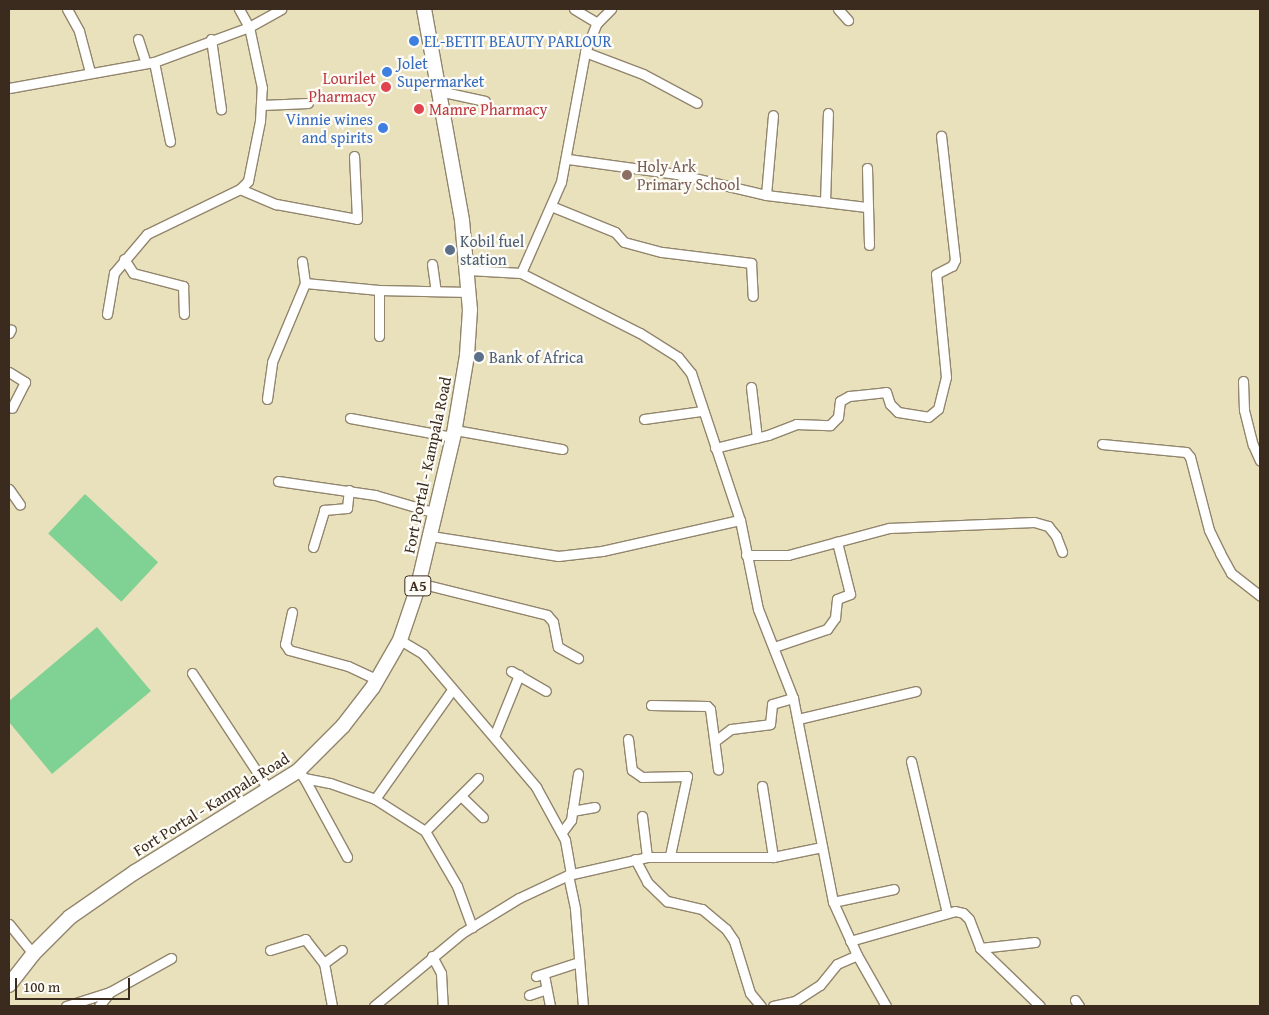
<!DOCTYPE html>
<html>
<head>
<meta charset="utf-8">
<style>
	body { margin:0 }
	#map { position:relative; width:1269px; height:1015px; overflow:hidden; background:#e9e0bc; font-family:"Gentium Book Plus",serif }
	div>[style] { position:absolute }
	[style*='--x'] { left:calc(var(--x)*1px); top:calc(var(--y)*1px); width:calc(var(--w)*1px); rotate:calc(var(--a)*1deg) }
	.green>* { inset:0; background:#80d294; transform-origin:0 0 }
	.roads { filter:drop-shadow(1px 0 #92856d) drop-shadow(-1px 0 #92856d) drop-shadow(0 1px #92856d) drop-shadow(0 -1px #92856d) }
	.street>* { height:9px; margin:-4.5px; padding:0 4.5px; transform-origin:4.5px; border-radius:4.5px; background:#fff }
	.primary>* { height:14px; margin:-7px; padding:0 7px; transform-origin:7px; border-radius:7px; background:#fff }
	.dots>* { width:14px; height:14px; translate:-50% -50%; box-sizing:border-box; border:2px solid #fdfcf7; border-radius:50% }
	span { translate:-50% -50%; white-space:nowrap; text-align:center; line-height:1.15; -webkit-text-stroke:4.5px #fdfcf7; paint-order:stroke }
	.shield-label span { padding:1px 4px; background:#fdfcf7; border:1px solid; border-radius:4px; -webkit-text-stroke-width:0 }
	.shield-label { font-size:15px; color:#3b2a1e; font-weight:700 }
	.shop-label { font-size:16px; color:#366cbe }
	.left { translate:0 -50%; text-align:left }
	.right { translate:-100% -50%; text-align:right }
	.health-label { font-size:16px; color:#be3a42 }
	.education-label { font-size:16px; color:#785e54 }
	.service-label { font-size:16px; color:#4e5e75 }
	.street-label { font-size:16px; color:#3b2a1e }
	.frame { position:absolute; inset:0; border:10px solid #3b2a1e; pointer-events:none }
	.scale { position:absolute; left:15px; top:978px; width:115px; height:22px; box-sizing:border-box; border:2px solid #3b2a1e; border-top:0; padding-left:6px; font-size:15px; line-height:18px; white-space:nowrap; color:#3b2a1e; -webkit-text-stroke:4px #fdfcf7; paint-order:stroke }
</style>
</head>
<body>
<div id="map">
	<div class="green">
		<div style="left:85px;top:494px;width:100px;height:54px;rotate:43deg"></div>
		<div style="clip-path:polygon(97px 627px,151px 691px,52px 774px,9px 722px,9px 701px)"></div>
	</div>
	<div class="roads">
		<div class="street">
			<div style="--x:67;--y:9;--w:25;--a:61"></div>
			<div style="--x:79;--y:31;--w:42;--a:75"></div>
			<div style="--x:574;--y:9;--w:27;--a:31"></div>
			<div style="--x:838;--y:9;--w:15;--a:48"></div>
			<div style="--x:138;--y:39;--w:25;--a:72"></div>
			<div style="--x:211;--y:39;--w:71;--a:81.9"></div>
			<div style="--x:585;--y:52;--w:62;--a:20.8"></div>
			<div style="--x:643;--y:74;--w:61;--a:28.2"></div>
			<div style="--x:154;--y:62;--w:81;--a:78.6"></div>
			<div style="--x:9;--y:88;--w:147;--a:-10.2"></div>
			<div style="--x:154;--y:62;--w:101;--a:-20.2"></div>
			<div style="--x:249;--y:27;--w:37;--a:-29"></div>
			<div style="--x:439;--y:91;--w:47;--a:12.3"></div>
			<div style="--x:262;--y:105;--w:46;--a:-2.5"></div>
			<div style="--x:568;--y:159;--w:110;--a:7.8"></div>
			<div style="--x:677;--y:174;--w:91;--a:13.3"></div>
			<div style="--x:766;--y:195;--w:101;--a:6.8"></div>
			<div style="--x:867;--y:168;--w:77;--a:88.5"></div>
			<div style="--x:240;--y:189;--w:39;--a:23"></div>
			<div style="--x:276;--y:204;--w:82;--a:10.5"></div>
			<div style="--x:357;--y:219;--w:63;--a:-92.7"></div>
			<div style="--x:766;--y:195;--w:80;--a:-85"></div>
			<div style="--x:825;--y:202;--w:89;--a:-88.1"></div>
			<div style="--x:551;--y:206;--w:69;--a:22.1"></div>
			<div style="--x:615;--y:232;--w:13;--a:48"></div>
			<div style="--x:624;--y:242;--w:39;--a:15"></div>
			<div style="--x:662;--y:252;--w:90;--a:7"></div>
			<div style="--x:751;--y:263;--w:33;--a:87"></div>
			<div style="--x:124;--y:259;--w:17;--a:57"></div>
			<div style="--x:133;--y:273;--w:52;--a:14.6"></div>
			<div style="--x:183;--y:286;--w:28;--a:88"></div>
			<div style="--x:432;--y:264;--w:27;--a:82"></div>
			<div style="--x:468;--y:270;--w:53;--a:3.2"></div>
			<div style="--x:521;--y:273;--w:99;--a:-66.3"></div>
			<div style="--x:561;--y:182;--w:132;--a:-79.5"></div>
			<div style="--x:585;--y:52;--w:31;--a:-68"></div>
			<div style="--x:597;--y:23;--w:20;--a:-45"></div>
			<div style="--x:521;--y:273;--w:133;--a:26.8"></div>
			<div style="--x:640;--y:333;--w:45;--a:32.3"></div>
			<div style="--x:678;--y:357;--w:21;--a:51"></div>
			<div style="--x:691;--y:373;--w:155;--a:71.6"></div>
			<div style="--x:740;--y:520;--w:91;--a:78.6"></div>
			<div style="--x:758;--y:609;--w:96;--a:68.5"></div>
			<div style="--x:793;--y:698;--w:208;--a:78.9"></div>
			<div style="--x:833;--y:902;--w:58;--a:65.6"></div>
			<div style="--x:857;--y:955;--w:59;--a:60.4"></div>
			<div style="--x:305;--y:283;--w:74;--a:5.4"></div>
			<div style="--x:379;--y:290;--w:90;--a:1.3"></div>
			<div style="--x:107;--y:314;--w:42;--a:-80.3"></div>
			<div style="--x:114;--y:273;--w:51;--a:-49.8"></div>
			<div style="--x:147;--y:234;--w:103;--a:-25.8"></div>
			<div style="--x:240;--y:189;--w:11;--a:-45"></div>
			<div style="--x:248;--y:181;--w:61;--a:-78.7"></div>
			<div style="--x:260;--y:121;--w:33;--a:-87"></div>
			<div style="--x:262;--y:88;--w:62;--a:-102"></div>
			<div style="--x:249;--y:27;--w:21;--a:-119"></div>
			<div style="--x:9;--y:333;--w:4;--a:-63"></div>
			<div style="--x:379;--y:336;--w:46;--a:-90"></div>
			<div style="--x:9;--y:372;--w:19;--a:32"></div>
			<div style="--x:25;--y:382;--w:29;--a:117"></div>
			<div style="--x:1243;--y:381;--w:29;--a:88"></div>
			<div style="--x:1244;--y:410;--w:36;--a:76"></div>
			<div style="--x:1253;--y:445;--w:17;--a:66"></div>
			<div style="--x:751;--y:387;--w:51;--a:83.3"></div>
			<div style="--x:267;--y:399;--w:37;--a:-82"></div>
			<div style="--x:272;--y:362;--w:86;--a:-67.3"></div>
			<div style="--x:305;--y:283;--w:22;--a:-98"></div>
			<div style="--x:350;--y:418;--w:105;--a:10.5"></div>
			<div style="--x:644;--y:419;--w:59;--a:-7.9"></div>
			<div style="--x:455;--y:430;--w:109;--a:10.1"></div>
			<div style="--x:1102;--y:444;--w:84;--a:5.4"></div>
			<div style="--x:1186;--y:452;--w:6;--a:51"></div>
			<div style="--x:1190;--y:457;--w:75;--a:75.4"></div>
			<div style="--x:1209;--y:530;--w:25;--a:64"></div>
			<div style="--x:1220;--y:553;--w:23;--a:61"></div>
			<div style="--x:1231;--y:573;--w:37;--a:38"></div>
			<div style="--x:715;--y:448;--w:55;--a:-13.8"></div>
			<div style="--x:768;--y:435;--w:30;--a:-21"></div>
			<div style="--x:796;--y:424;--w:34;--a:2"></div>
			<div style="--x:830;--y:425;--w:11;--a:-45"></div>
			<div style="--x:838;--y:417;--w:16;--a:-83"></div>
			<div style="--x:840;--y:401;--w:10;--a:-29"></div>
			<div style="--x:849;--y:396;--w:37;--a:-6"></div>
			<div style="--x:886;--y:392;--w:13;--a:72"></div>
			<div style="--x:890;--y:404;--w:11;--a:45"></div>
			<div style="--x:898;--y:412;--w:30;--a:9"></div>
			<div style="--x:928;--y:417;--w:13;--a:-39"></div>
			<div style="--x:938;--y:409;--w:33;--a:-76"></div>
			<div style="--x:946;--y:377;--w:103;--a:-95.5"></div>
			<div style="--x:936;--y:274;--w:18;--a:-27"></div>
			<div style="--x:952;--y:266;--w:7;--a:-63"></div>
			<div style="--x:955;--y:260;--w:125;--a:-96.4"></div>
			<div style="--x:278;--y:481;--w:98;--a:8.2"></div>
			<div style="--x:375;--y:495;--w:64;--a:16.4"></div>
			<div style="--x:9;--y:489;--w:19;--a:55"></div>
			<div style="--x:431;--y:536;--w:129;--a:8.9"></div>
			<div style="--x:558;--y:556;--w:44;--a:-6.5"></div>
			<div style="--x:602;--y:551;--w:141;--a:-12.7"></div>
			<div style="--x:313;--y:547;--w:39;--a:-73"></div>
			<div style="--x:324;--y:510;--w:23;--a:-5"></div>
			<div style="--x:347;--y:508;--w:18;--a:-84"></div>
			<div style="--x:746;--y:555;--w:42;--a:0"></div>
			<div style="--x:788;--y:555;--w:105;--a:-15"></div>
			<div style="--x:889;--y:528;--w:145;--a:-2.4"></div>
			<div style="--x:1034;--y:522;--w:15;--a:16"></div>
			<div style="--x:1048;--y:526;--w:13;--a:51"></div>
			<div style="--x:1056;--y:536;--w:17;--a:69"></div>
			<div style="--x:419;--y:583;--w:132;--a:14"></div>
			<div style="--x:547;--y:615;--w:9;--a:49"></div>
			<div style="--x:553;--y:622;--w:25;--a:79"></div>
			<div style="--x:558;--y:647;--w:23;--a:29"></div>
			<div style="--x:292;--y:612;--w:33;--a:102"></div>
			<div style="--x:285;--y:644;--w:7;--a:56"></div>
			<div style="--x:289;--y:650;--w:61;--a:15.2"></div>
			<div style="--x:348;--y:666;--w:31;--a:25"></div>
			<div style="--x:400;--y:640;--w:27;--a:31"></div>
			<div style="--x:423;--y:654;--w:175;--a:49.6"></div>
			<div style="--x:536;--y:787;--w:60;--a:61.3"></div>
			<div style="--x:565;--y:840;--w:35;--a:80"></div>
			<div style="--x:774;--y:647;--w:56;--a:-18.8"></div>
			<div style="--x:827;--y:629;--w:14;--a:-54"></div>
			<div style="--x:835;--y:618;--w:19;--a:-84"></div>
			<div style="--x:837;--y:599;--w:14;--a:-21"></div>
			<div style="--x:850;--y:594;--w:54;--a:-104"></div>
			<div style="--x:511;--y:671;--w:40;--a:29.7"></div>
			<div style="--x:192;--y:673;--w:140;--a:56.7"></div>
			<div style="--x:651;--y:705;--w:56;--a:1"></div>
			<div style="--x:707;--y:706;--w:4;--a:45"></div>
			<div style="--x:710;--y:709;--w:61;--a:82.4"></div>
			<div style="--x:798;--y:719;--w:121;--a:-13.3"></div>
			<div style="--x:495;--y:734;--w:64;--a:-67.9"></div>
			<div style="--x:628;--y:739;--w:31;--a:83"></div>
			<div style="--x:632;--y:770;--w:12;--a:35"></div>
			<div style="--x:642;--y:777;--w:45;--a:-1.3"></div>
			<div style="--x:687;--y:776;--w:81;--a:102.1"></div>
			<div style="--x:715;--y:741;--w:20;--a:-37"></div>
			<div style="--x:731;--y:729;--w:39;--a:-7"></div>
			<div style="--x:770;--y:724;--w:20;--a:-84"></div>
			<div style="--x:772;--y:704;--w:22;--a:-16"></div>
			<div style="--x:911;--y:761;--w:156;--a:76.7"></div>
			<div style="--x:298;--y:771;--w:9;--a:49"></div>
			<div style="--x:304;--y:778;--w:26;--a:11"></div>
			<div style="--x:330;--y:783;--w:48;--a:19.6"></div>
			<div style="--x:375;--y:799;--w:59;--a:32.6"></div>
			<div style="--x:425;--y:831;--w:64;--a:59.8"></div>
			<div style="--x:457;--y:886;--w:44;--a:69.9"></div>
			<div style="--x:304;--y:778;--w:90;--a:61.4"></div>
			<div style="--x:762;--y:786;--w:72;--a:81.2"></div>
			<div style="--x:462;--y:797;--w:29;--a:44"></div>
			<div style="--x:375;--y:799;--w:133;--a:-54.8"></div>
			<div style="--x:572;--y:811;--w:23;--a:-10"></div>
			<div style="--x:642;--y:816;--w:41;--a:83"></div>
			<div style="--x:425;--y:831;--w:75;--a:-45"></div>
			<div style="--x:562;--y:832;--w:15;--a:-53"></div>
			<div style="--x:571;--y:820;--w:47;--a:-81.3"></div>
			<div style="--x:635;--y:859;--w:26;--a:62"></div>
			<div style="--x:647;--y:882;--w:28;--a:44"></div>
			<div style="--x:667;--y:901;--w:36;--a:13"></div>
			<div style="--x:702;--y:909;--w:31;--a:40"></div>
			<div style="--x:726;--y:929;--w:14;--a:56"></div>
			<div style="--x:734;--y:941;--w:54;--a:72.9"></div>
			<div style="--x:750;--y:993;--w:17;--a:50"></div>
			<div style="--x:568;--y:875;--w:35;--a:78"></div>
			<div style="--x:575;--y:909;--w:97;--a:85.3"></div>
			<div style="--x:833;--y:902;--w:62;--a:-12"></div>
			<div style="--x:9;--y:924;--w:38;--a:51"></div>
			<div style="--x:850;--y:941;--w:109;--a:-15.9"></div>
			<div style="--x:955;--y:911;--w:8;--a:14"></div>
			<div style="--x:963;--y:913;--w:8;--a:45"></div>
			<div style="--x:969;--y:919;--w:31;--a:69"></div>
			<div style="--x:980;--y:948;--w:83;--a:44"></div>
			<div style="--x:980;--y:948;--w:55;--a:-6.2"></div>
			<div style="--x:270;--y:950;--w:37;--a:-17"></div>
			<div style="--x:305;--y:939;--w:31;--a:52"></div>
			<div style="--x:324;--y:963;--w:44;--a:79.5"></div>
			<div style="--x:432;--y:956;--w:19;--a:62"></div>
			<div style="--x:441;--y:973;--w:33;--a:87"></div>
			<div style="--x:324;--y:963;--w:22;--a:-36"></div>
			<div style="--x:544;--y:975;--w:32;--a:79"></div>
			<div style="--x:536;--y:976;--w:45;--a:-18"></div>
			<div style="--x:529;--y:995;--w:18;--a:-19"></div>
			<div style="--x:1075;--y:1000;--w:7;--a:56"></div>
			<div style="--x:66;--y:1006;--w:46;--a:-17.7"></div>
			<div style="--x:110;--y:992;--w:70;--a:-29.1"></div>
			<div style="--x:99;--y:1006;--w:18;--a:-52"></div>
			<div style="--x:374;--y:1006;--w:114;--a:-39.7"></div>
			<div style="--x:462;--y:933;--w:67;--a:-31.6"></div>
			<div style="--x:519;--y:898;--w:54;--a:-25.1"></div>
			<div style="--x:568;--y:875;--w:81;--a:-12.8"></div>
			<div style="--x:647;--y:857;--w:126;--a:0"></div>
			<div style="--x:773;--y:857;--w:50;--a:-11.5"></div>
			<div style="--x:773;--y:1006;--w:23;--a:-13"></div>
			<div style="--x:795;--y:1001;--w:30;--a:-33"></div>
			<div style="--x:820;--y:985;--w:27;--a:-51"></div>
			<div style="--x:837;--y:964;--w:22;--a:-24"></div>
		</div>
		<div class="primary">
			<div style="--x:9;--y:985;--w:39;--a:-52"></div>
			<div style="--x:33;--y:954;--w:52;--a:-45"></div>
			<div style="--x:70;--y:917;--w:79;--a:-34.7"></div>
			<div style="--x:135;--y:872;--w:192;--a:-31.8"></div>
			<div style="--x:298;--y:771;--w:64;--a:-45"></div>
			<div style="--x:343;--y:726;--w:49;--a:-52.4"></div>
			<div style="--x:373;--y:687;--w:54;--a:-60.1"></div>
			<div style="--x:400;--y:640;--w:53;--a:-71.2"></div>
			<div style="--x:417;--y:590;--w:161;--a:-76.7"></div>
			<div style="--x:454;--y:433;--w:79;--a:-80.5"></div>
			<div style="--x:467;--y:355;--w:45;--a:-86.2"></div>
			<div style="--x:470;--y:310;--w:90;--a:-95.1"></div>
			<div style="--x:462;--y:220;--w:214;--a:-100.2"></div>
		</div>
	</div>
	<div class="dots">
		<div style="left:414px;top:41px;background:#3f7fe0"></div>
		<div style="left:387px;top:72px;background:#3f7fe0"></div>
		<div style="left:386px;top:87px;background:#e0444e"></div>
		<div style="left:419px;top:109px;background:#e0444e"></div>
		<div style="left:383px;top:128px;background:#3f7fe0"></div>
		<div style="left:627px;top:175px;background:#8d6e63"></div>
		<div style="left:450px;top:250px;background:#5c6f8a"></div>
		<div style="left:479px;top:357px;background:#5c6f8a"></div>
	</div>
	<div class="shield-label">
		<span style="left:418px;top:586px">A5</span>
	</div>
	<div class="shop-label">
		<span class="left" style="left:424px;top:41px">EL-BETIT BEAUTY PARLOUR</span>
		<span class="left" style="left:397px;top:72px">Jolet<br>Supermarket</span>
		<span class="right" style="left:373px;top:128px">Vinnie wines<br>and spirits</span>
	</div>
	<div class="health-label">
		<span class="right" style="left:376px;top:87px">Lourilet<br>Pharmacy</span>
		<span class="left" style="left:429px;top:109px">Mamre Pharmacy</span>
	</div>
	<div class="education-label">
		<span class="left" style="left:637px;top:175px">Holy Ark<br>Primary School</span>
	</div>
	<div class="service-label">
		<span class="left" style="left:460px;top:250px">Kobil fuel<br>station</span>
		<span class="left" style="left:489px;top:357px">Bank of Africa</span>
	</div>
	<div class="street-label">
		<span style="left:427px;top:465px;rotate:-78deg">Fort Portal - Kampala Road</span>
		<span style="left:211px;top:804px;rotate:-32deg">Fort Portal - Kampala Road</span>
	</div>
	<div class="frame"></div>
	<div class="scale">100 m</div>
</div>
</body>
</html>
